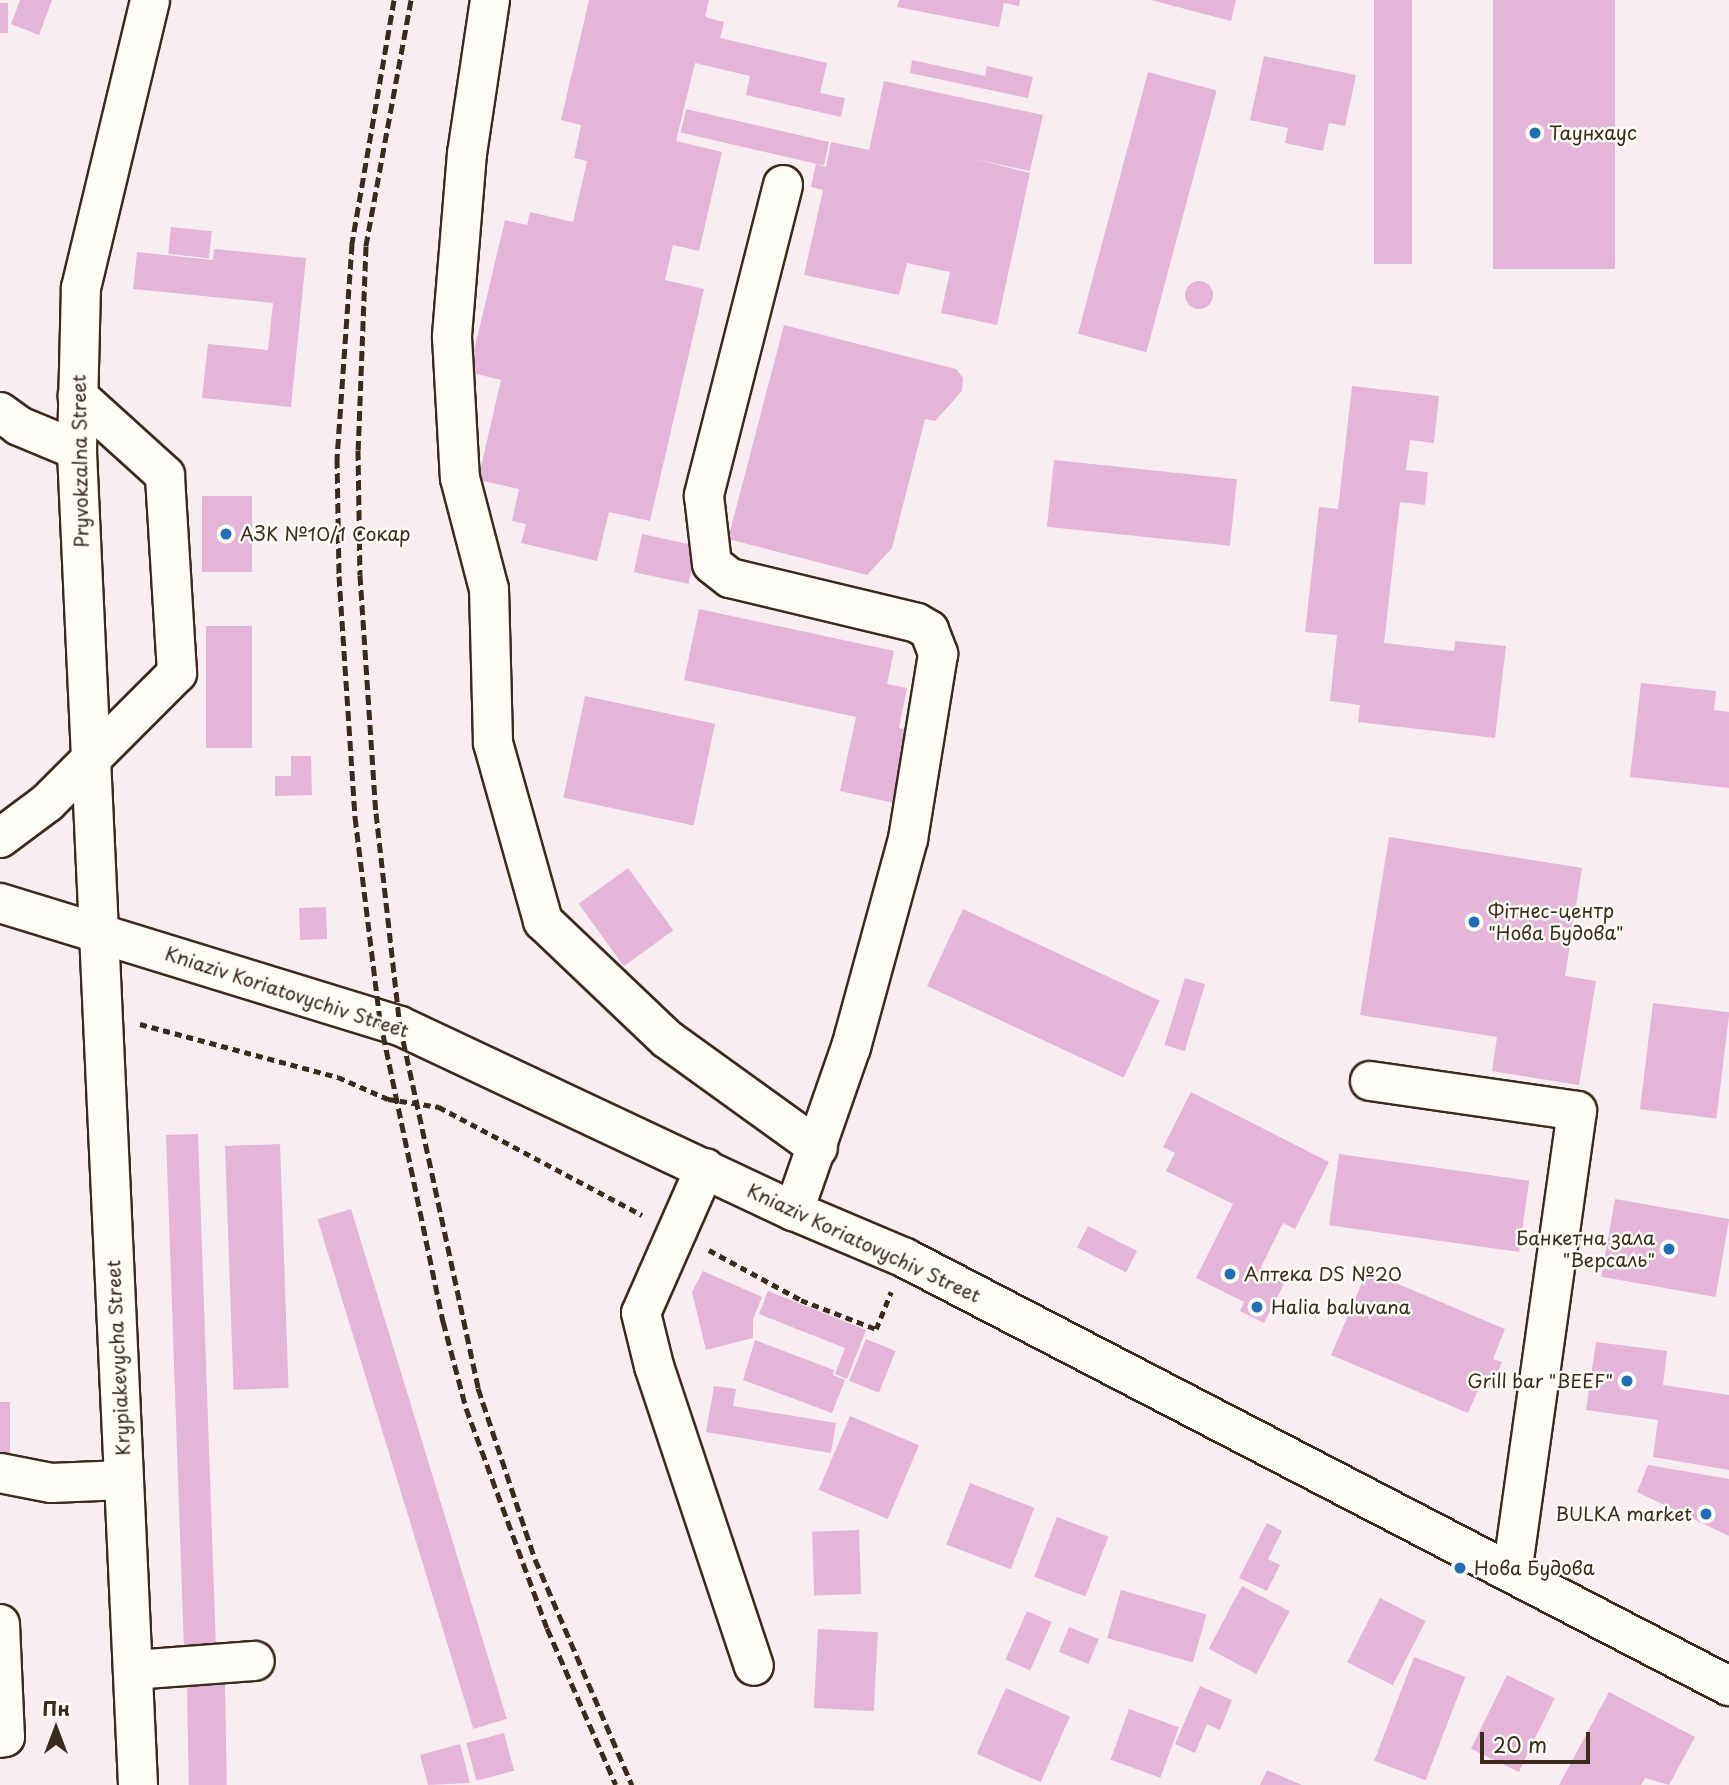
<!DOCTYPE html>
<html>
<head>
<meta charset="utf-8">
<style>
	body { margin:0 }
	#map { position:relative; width:1729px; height:1785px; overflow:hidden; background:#f8eef1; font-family:"Playpen Sans",sans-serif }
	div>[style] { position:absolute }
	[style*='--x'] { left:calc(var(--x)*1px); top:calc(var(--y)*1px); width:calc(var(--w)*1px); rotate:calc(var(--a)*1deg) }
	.building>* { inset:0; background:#e4b5d7; transform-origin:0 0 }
	.round { border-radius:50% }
	.path>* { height:4.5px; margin-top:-2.25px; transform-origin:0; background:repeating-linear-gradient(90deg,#3b2a1e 0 7px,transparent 0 12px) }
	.roads { filter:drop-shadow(2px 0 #3b2a1e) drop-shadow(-2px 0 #3b2a1e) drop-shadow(0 2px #3b2a1e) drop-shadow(0 -2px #3b2a1e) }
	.minor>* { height:38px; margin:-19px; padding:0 19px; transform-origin:19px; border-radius:19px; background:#fdfcf7 }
	.major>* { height:38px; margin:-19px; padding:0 19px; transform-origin:19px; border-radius:19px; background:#fdfcf7 }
	.rail>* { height:5px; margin-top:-2.5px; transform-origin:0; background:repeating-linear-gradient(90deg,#3b2a1e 0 10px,transparent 0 15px) }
	.dots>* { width:19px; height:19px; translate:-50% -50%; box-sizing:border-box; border:4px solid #fdfcf7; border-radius:50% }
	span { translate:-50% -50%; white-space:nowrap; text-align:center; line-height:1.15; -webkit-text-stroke:5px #fdfcf7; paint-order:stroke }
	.poi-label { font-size:19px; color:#3b2a1e }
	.left { translate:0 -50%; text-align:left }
	.right { translate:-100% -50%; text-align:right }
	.street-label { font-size:19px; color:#3b2a1e }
	.north { position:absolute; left:21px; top:1694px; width:70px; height:70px; -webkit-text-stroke:5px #fdfcf7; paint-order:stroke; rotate:0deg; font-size:19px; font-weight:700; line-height:28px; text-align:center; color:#3b2a1e }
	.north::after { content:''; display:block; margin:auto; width:24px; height:32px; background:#3b2a1e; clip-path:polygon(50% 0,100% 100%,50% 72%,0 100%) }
	.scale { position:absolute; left:1480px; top:1732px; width:110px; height:32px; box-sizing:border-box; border:4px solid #3b2a1e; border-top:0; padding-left:9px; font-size:21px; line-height:24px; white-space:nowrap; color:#3b2a1e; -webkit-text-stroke:5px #fdfcf7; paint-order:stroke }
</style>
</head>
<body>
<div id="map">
	<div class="building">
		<div style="clip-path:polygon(20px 0,52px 0,39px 35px,11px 24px)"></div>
		<div style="clip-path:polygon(589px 0,709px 0,705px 17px,724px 22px,720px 38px,827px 63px,820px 93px,845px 98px,841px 117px,746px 95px,750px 76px,695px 63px,676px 141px,722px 152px,699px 251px,673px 245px,665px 280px,704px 289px,650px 521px,609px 512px,597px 561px,521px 543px,526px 524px,512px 521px,519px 489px,478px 480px,501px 380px,469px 372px,505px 220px,527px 225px,530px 212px,573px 222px,587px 161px,574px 158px,581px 125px,561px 120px)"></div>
		<div style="clip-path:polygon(899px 0,1020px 0,1019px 6px,1004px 3px,999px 27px,897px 7px)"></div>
		<div style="clip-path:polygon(1151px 0,1236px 0,1231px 21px)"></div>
		<div style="left:1374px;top:0;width:38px;height:264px"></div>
		<div style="left:1493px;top:0;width:122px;height:269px"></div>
		<div style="left:0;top:3px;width:8px;height:30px"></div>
		<div style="clip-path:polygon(1264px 56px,1356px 75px,1345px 126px,1329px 123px,1323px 151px,1285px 143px,1288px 128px,1250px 120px)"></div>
		<div style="clip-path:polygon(912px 60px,985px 76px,987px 66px,1033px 77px,1028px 98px,910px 73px)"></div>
		<div style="left:1148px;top:72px;width:71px;height:271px;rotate:15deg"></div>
		<div style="clip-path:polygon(884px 81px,1043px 115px,1030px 171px,974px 159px,1030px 173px,997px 325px,941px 313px,950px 272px,907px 263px,899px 295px,804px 275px,823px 190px,811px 187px,816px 164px,826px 167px,831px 142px,869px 150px)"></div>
		<div style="left:686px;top:109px;width:147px;height:24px;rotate:13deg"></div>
		<div style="left:171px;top:227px;width:41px;height:27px;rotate:6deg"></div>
		<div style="clip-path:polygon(214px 249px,306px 258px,291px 407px,202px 398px,208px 344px,268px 350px,273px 303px,133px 289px,137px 252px,213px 260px)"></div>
		<div class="round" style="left:1185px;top:281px;width:28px;height:28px"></div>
		<div style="clip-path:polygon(784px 325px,956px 369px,963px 378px,962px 391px,935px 421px,925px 419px,892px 548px,867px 575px,728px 539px)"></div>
		<div style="clip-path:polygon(1352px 386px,1439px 396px,1434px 443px,1410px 440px,1406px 470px,1428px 472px,1425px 505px,1400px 502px,1384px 643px,1454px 651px,1455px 641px,1506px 646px,1495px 738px,1358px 722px,1360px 705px,1330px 701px,1337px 635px,1305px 632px,1319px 507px,1338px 509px)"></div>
		<div style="left:1054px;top:460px;width:184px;height:67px;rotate:6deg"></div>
		<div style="left:202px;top:496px;width:50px;height:76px"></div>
		<div style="left:642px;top:534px;width:56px;height:39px;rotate:12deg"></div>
		<div style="clip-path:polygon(699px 609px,894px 651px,887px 684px,907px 688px,899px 728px,919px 732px,903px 805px,840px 791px,856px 717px,684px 680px)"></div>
		<div style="left:206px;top:626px;width:46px;height:122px"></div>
		<div style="clip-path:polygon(1641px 683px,1716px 691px,1714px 710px,1729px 712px,1729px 788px,1630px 777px)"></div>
		<div style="left:585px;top:696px;width:133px;height:104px;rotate:12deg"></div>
		<div style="clip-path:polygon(291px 756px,311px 756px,312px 795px,275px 796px,275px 776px,291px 776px)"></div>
		<div style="clip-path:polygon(1389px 837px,1582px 868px,1565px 976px,1596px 981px,1579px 1085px,1492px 1071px,1497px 1037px,1360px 1015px)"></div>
		<div style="left:628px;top:868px;width:77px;height:61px;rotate:54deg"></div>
		<div style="left:326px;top:907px;width:32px;height:27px;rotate:88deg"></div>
		<div style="left:963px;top:909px;width:217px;height:85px;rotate:25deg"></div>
		<div style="left:1185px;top:978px;width:21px;height:70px;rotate:17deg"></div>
		<div style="left:1653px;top:1003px;width:77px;height:107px;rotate:7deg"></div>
		<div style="clip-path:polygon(1191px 1092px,1329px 1162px,1295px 1229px,1283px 1223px,1261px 1267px,1286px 1280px,1264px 1323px,1240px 1311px,1244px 1302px,1196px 1278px,1233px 1204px,1166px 1171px,1175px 1153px,1163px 1147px)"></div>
		<div style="left:198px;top:1134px;width:515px;height:32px;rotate:88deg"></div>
		<div style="left:280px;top:1144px;width:244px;height:55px;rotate:88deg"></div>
		<div style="left:1339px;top:1154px;width:192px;height:72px;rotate:8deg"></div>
		<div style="left:1615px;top:1199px;width:116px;height:79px;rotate:10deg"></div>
		<div style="left:351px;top:1209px;width:533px;height:35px;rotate:73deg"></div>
		<div style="left:1088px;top:1226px;width:55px;height:24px;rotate:27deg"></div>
		<div style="clip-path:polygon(703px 1271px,762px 1297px,753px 1319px,753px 1338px,706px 1350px,692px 1292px)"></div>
		<div style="clip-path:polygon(1367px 1271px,1505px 1329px,1493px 1359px,1502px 1362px,1491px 1388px,1481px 1383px,1468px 1413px,1331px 1355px)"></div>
		<div style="clip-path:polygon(768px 1291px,866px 1330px,847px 1379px,835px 1374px,845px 1348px,759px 1314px)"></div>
		<div style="left:866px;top:1339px;width:32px;height:45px;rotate:22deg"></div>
		<div style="clip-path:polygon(755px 1340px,834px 1370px,833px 1375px,845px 1380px,832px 1413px,743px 1380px)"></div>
		<div style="clip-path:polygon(1596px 1342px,1667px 1351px,1663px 1385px,1729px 1395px,1729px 1470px,1653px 1457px,1658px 1420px,1586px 1410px)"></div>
		<div style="clip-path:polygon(714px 1386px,736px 1389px,733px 1406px,836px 1423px,831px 1453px,706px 1432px)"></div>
		<div style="left:0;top:1402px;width:10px;height:54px"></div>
		<div style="left:850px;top:1416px;width:75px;height:80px;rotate:23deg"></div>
		<div style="clip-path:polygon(1648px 1465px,1729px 1479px,1729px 1536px,1637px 1492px)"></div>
		<div style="left:970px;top:1483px;width:69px;height:66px;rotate:21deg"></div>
		<div style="left:1057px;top:1517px;width:55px;height:64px;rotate:21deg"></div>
		<div style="clip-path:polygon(1267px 1523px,1282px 1531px,1268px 1559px,1280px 1565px,1267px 1591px,1239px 1578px)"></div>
		<div style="left:859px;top:1530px;width:64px;height:47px;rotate:88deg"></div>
		<div style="left:1242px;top:1586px;width:54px;height:71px;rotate:28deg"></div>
		<div style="left:1121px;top:1590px;width:89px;height:50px;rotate:16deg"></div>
		<div style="left:1380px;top:1598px;width:51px;height:72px;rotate:27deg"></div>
		<div style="left:1027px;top:1611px;width:27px;height:53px;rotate:24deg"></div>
		<div style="left:1069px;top:1627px;width:32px;height:27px;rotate:22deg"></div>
		<div style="left:818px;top:1629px;width:60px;height:79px;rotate:3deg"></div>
		<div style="left:1414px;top:1657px;width:55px;height:111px;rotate:21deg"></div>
		<div style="left:1507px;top:1675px;width:53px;height:82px;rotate:26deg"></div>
		<div style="left:225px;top:1685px;width:100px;height:38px;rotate:89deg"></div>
		<div style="clip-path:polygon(1200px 1686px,1232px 1700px,1220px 1730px,1207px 1724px,1195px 1753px,1175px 1744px)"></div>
		<div style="left:1006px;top:1688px;width:70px;height:72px;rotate:24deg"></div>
		<div style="clip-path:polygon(1609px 1692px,1695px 1737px,1669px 1785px,1645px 1778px,1641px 1785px,1559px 1785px)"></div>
		<div style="left:1129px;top:1709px;width:53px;height:54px;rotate:20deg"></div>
		<div style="left:504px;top:1733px;width:39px;height:39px;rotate:75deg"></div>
		<div style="clip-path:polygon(460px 1744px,470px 1783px,428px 1785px,420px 1755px)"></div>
		<div style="clip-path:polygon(1267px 1770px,1302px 1785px,1260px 1785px)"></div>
	</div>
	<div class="path">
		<div style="--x:140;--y:1024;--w:205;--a:15"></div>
		<div style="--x:338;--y:1077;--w:55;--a:23.7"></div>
		<div style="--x:388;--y:1099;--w:52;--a:8.9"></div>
		<div style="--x:439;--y:1107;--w:230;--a:28"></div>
		<div style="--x:709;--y:1250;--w:105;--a:28.5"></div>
		<div style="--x:801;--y:1300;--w:80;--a:21.1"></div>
		<div style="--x:876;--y:1329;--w:40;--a:-68"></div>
	</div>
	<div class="roads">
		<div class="minor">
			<div style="--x:490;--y:0;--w:155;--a:98.5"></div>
			<div style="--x:467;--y:153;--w:185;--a:94.7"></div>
			<div style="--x:452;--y:337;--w:141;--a:86.8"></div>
			<div style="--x:460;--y:478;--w:115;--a:75.4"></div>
			<div style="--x:489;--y:589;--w:154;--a:88.5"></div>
			<div style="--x:493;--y:743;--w:185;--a:74.3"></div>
			<div style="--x:543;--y:921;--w:171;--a:43.6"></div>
			<div style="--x:667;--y:1039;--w:186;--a:35.8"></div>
			<div style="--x:783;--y:185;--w:321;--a:104.3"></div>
			<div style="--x:704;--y:496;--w:68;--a:83.3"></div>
			<div style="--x:712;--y:564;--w:23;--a:38"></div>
			<div style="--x:730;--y:578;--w:192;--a:13.5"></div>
			<div style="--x:917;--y:623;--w:14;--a:30"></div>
			<div style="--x:929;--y:630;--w:26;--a:69"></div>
			<div style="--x:938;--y:654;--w:187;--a:99.2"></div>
			<div style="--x:908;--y:839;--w:216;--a:105.3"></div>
			<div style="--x:851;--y:1047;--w:174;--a:109.2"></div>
			<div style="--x:0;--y:412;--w:24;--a:36"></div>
			<div style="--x:19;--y:426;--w:63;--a:22.5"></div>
			<div style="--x:0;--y:838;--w:59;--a:-36.7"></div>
			<div style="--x:47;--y:803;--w:184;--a:-45"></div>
			<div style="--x:177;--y:673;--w:198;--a:-93.5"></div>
			<div style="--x:165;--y:475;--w:118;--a:-137.8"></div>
			<div style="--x:1370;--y:1081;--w:209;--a:8.2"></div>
			<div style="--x:1577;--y:1111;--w:466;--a:98"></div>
			<div style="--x:705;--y:1168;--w:158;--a:113.8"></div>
			<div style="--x:641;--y:1313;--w:55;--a:76.2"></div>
			<div style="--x:654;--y:1366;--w:316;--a:71.6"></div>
			<div style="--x:0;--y:1473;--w:52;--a:11.1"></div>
			<div style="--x:51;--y:1483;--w:73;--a:-2.4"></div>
			<div style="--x:0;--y:1624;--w:113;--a:87.5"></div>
			<div style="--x:5;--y:1737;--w:5;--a:169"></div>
			<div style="--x:134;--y:1670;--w:121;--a:-4.3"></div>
		</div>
		<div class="major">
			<div style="--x:0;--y:903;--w:418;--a:17.1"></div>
			<div style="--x:400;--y:1026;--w:435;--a:25.2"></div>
			<div style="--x:794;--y:1211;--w:121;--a:22.9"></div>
			<div style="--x:905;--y:1258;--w:929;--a:27.45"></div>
			<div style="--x:138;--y:1785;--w:1336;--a:-92.62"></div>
			<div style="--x:77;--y:450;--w:162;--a:-88.6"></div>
			<div style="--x:81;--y:288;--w:296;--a:-76.5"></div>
		</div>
	</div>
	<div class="rail">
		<div style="--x:394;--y:0;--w:248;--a:99.8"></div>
		<div style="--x:352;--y:244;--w:215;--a:94"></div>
		<div style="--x:337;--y:458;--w:118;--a:89"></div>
		<div style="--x:339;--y:576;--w:242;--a:86.2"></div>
		<div style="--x:355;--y:817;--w:205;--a:83"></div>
		<div style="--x:380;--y:1020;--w:308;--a:78.2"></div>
		<div style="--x:443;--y:1321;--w:90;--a:75.2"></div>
		<div style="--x:466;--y:1408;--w:234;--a:69.8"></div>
		<div style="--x:547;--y:1628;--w:171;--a:66.3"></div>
		<div style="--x:411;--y:0;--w:250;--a:100.4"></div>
		<div style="--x:366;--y:246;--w:204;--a:92.2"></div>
		<div style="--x:358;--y:450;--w:125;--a:89.1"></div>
		<div style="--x:360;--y:575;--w:239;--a:86.2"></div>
		<div style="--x:376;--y:813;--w:214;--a:83.6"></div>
		<div style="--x:400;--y:1026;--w:370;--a:77.8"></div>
		<div style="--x:478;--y:1388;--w:180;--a:71.6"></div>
		<div style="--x:535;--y:1559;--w:246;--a:66.8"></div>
	</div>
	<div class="dots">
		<div style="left:1535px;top:133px;background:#1f6fb2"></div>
		<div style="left:226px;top:534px;background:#1f6fb2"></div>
		<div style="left:1474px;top:922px;background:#1f6fb2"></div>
		<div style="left:1669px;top:1249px;background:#1f6fb2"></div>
		<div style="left:1230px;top:1274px;background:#1f6fb2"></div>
		<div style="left:1257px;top:1307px;background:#1f6fb2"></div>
		<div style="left:1627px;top:1381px;background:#1f6fb2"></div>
		<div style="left:1706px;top:1514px;background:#1f6fb2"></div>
		<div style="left:1460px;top:1568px;background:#1f6fb2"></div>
	</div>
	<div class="poi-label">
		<span class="left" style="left:1549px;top:133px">Таунхаус</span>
		<span class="left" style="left:240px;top:534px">АЗК №10/1 Сокар</span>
		<span class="left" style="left:1488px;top:922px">Фітнес-центр<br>"Нова Будова"</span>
		<span class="right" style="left:1655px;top:1249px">Банкетна зала<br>"Версаль"</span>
		<span class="left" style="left:1244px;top:1274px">Аптека DS №20</span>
		<span class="left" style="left:1271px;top:1307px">Halia baluvana</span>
		<span class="right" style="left:1613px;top:1381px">Grill bar "BEEF"</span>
		<span class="right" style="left:1692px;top:1514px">BULKA market</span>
		<span class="left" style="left:1474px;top:1568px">Нова Будова</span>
	</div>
	<div class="street-label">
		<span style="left:80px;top:461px;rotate:-91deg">Pryvokzalna Street</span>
		<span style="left:287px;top:992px;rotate:18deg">Kniaziv Koriatovychiv Street</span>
		<span style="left:864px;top:1243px;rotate:25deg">Kniaziv Koriatovychiv Street</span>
		<span style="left:118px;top:1358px;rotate:-93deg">Krypiakevycha Street</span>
	</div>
	<div class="north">Пн</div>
	<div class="scale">20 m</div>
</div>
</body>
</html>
